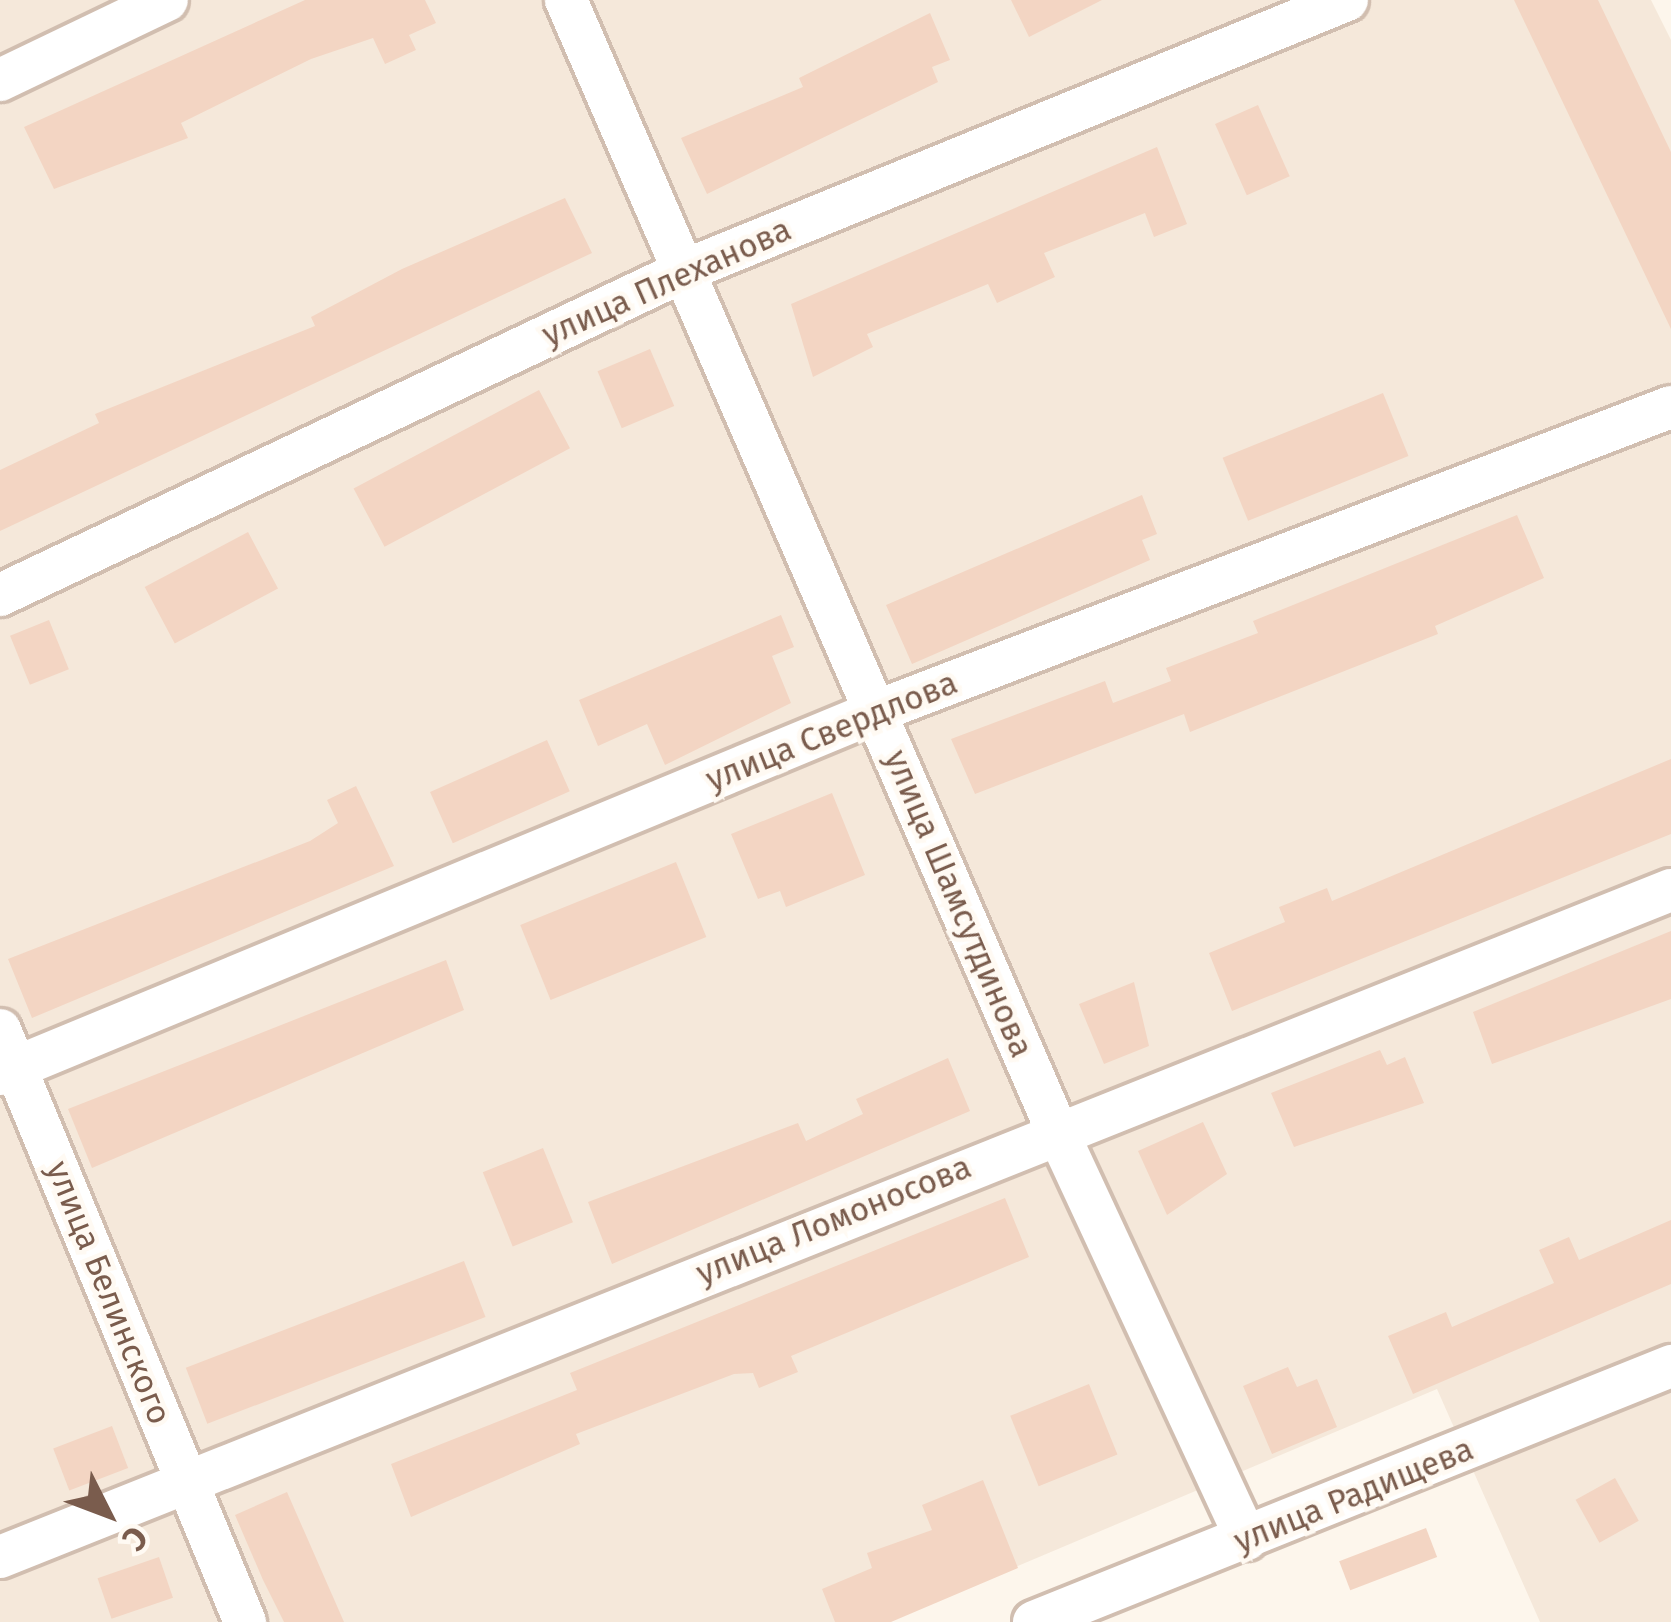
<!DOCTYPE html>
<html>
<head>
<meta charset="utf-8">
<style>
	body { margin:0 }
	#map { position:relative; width:1671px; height:1622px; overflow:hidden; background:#fdf6ec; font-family:"Fira Sans",sans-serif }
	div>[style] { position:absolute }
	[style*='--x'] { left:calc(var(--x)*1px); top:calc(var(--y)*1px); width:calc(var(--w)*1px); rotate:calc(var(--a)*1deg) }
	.residential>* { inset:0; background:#f5e8da }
	.building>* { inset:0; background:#f3d5c3; transform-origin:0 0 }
	.roads { filter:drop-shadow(3px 0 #d1beb0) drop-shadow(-3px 0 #d1beb0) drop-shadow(0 3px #d1beb0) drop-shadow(0 -3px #d1beb0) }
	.minor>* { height:42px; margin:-21px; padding:0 21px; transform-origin:21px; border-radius:21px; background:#fff }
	span { translate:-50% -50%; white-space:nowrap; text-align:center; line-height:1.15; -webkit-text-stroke:9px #fffaf3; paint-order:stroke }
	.street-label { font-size:33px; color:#7a5c4d }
	.north { position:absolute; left:48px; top:1454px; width:120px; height:120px; -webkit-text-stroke:9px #fffaf3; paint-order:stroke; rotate:132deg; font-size:33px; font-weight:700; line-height:48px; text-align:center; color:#7a5c4d }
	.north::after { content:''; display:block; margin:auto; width:42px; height:54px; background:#7a5c4d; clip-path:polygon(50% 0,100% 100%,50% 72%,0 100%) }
</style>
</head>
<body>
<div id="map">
	<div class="residential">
		<div style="clip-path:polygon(0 0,1651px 0,1671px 40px,1671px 1622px,1540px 1622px,1437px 1389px,885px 1622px,0 1622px)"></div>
	</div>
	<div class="building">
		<div style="clip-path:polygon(305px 0,425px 0,436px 23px,409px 35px,416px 50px,385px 64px,373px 38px,311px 59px,181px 123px,188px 138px,54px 189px,24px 127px)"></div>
		<div style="clip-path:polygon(1011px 0,1102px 0,1029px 37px)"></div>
		<div style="clip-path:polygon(1514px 0,1598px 0,1671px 152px,1671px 329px)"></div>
		<div style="clip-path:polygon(930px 13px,950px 60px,932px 67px,938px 82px,707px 194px,681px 138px,803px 87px,799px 78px)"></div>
		<div style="left:1258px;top:105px;width:78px;height:47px;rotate:66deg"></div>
		<div style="clip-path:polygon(1157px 147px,1187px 224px,1154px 237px,1145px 213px,1044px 253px,1055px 277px,997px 303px,988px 284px,867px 334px,873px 347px,813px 377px,791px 304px)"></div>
		<div style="clip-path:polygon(565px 198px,592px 253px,0 531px,0 470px,99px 423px,95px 414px,315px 326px,311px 317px,402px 269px)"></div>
		<div style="left:650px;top:349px;width:62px;height:57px;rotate:67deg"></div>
		<div style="left:539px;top:390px;width:66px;height:210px;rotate:62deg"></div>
		<div style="left:1383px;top:393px;width:68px;height:173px;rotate:68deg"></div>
		<div style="clip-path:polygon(1142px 495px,1157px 534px,1142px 540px,1150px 560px,912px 664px,886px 605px)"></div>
		<div style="clip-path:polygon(1517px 515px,1544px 578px,1435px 626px,1438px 634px,1190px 732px,1184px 714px,975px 794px,951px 739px,1105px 681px,1113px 703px,1171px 681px,1166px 668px,1258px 633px,1253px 621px)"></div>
		<div style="left:248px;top:532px;width:64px;height:117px;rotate:62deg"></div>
		<div style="clip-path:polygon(781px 615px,794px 647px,772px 656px,791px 703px,665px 765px,647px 724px,598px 746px,579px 700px)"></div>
		<div style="left:49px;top:620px;width:53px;height:42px;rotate:68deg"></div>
		<div style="left:547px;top:740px;width:56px;height:128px;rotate:66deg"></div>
		<div style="clip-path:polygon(1671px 759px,1671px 834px,1232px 1011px,1209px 953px,1285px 922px,1279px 907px,1327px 888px,1332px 901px)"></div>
		<div style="clip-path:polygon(356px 786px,394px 866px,32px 1018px,8px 959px,310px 841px,338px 823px,327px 800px)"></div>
		<div style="clip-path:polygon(832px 793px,865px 875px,786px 907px,780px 891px,758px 899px,731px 834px)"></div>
		<div style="left:676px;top:862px;width:81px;height:168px;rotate:68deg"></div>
		<div style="clip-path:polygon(1671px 931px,1671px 999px,1492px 1064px,1473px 1012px)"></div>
		<div style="clip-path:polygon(446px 960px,464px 1010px,92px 1168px,68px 1109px)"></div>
		<div style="clip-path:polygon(1134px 982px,1149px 1046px,1104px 1064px,1079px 1004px)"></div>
		<div style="clip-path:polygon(1380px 1050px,1387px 1065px,1405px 1057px,1424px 1103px,1294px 1147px,1271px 1093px)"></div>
		<div style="clip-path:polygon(948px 1058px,970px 1111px,612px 1264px,588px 1202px,798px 1123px,806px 1141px,863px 1114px,856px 1099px)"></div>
		<div style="clip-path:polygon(1203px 1122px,1227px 1174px,1167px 1215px,1138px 1151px)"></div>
		<div style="left:543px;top:1148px;width:80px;height:65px;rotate:68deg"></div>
		<div style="clip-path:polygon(1005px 1198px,1029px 1257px,791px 1356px,798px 1372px,759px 1388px,753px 1373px,734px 1374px,576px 1434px,580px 1444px,411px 1517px,391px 1464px,577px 1390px,570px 1373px)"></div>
		<div style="clip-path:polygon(1671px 1220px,1671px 1284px,1413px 1394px,1388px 1336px,1446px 1312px,1452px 1327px,1554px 1283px,1539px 1250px,1569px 1237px,1579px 1260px)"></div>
		<div style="left:464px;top:1261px;width:60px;height:298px;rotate:69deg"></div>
		<div style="clip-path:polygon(1288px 1367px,1297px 1387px,1317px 1379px,1337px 1427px,1272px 1454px,1243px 1386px)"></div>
		<div style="left:1089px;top:1384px;width:76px;height:85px;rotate:68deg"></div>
		<div style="left:112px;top:1426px;width:45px;height:63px;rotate:69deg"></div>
		<div style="left:1615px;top:1478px;width:49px;height:45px;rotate:61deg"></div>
		<div style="clip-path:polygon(983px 1480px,1018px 1568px,891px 1622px,835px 1622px,822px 1589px,872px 1568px,867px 1553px,932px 1530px,922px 1505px)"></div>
		<div style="clip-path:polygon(287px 1492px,344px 1622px,284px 1622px,263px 1580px,235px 1515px)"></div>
		<div style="left:1426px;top:1528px;width:31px;height:93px;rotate:69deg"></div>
		<div style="left:159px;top:1557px;width:43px;height:65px;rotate:71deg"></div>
	</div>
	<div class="roads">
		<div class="minor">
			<div style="--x:566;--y:0;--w:1233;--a:66.53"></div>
			<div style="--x:1057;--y:1131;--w:450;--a:65.1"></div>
			<div style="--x:0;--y:80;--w:185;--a:-25.6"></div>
			<div style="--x:0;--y:595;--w:759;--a:-25.35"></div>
			<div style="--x:686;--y:270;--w:714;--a:-22.22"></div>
			<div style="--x:0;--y:1030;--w:641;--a:67.52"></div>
			<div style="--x:0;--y:1074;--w:947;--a:-22.48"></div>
			<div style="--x:875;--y:712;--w:852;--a:-20.97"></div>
			<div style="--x:0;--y:1557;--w:1799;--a:-21.76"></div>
			<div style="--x:1034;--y:1622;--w:687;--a:-21.89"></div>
		</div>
	</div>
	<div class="street-label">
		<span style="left:667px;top:283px;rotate:-24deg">улица Плеханова</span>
		<span style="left:832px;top:732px;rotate:-22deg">улица Свердлова</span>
		<span style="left:958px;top:904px;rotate:67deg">улица Шамсутдинова</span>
		<span style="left:834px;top:1221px;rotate:-22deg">улица Ломоносова</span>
		<span style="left:108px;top:1293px;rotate:68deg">улица Белинского</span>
		<span style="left:1354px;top:1496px;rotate:-22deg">улица Радищева</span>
	</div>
	<div class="north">С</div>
</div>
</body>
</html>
